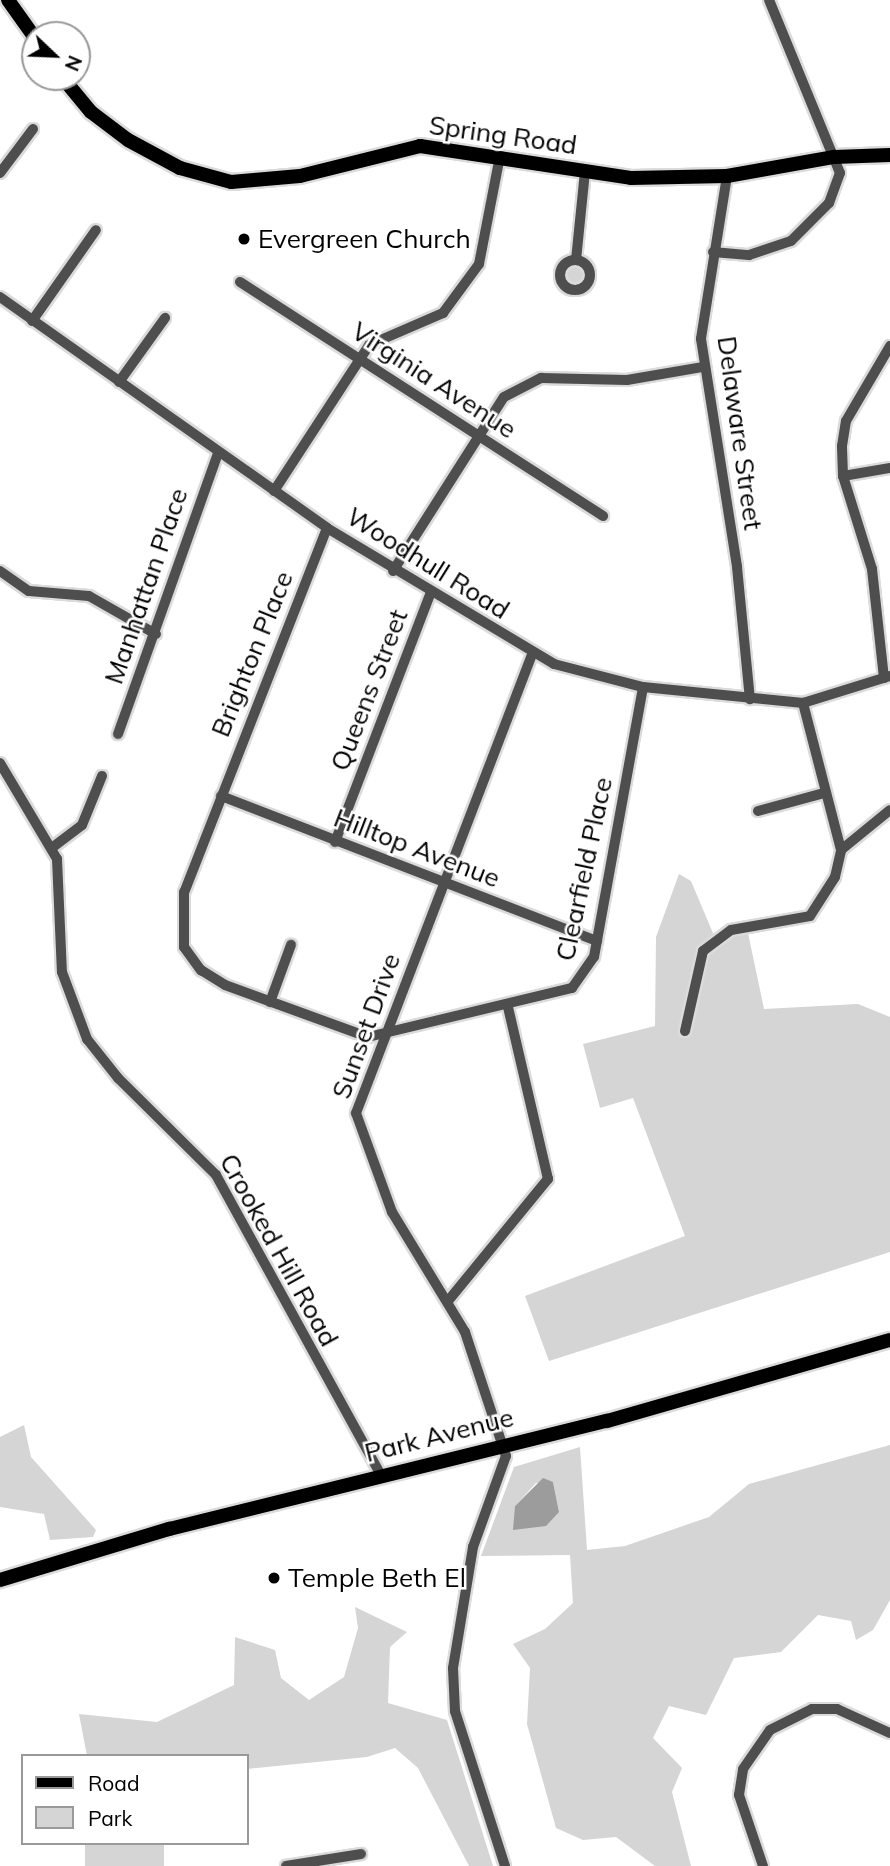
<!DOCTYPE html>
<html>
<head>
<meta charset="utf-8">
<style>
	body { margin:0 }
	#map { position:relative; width:890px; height:1866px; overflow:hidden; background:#fff; font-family:Mulish,sans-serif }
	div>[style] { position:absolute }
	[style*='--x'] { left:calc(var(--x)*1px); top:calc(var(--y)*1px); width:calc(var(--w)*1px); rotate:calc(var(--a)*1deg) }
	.green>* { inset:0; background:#d5d5d5; transform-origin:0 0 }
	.round { border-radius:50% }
	.water>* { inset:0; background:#9c9c9c }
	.roads { filter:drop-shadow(2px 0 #dbdbdb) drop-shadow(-2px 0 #dbdbdb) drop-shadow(0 2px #dbdbdb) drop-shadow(0 -2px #dbdbdb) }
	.minor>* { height:10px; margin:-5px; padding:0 5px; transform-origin:5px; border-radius:5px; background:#4e4e4e }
	.minor>.ring { margin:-5px; padding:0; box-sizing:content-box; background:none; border:10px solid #4e4e4e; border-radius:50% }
	.major>* { height:14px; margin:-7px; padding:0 7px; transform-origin:7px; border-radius:7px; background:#000 }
	.dots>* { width:19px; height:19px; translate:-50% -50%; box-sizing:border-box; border:4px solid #fff; border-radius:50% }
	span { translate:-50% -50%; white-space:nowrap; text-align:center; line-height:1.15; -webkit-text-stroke:5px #fff; paint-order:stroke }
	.street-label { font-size:26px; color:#000 }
	.poi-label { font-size:26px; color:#000 }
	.left { translate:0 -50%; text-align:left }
	.legend { position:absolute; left:21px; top:1754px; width:228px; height:91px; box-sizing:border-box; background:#fff; border:2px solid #999; margin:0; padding:9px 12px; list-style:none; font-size:21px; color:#000 }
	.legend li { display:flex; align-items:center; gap:14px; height:35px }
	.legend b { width:35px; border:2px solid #999 }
	.north { position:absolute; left:21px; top:21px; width:70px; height:70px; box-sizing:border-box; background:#fff; border:2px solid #999; border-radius:50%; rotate:113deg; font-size:19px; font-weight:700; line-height:28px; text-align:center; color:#000 }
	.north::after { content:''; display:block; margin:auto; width:24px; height:32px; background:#000; clip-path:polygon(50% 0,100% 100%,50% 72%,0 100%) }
</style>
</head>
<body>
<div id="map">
	<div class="green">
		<div class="round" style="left:564px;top:264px;width:22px;height:22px"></div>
		<div style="clip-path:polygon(679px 874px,691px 881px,715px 938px,748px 933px,764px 1009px,858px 1004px,890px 1017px,890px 1252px,549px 1361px,525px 1296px,685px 1236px,633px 1098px,600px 1108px,583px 1044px,655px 1026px,656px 937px)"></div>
		<div style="clip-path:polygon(24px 1425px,31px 1457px,96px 1530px,93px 1537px,50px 1540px,44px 1514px,0 1507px,0 1437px)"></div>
		<div style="clip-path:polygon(evenodd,890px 1445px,890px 1600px,873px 1630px,856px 1640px,851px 1621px,818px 1615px,781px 1652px,734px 1658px,706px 1715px,669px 1706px,653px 1738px,682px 1768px,672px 1792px,691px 1866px,655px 1866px,616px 1837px,583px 1840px,556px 1828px,527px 1724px,530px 1668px,513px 1644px,545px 1629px,573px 1603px,570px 1555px,481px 1556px,514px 1467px,580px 1447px,587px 1550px,625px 1546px,709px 1517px,749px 1484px,890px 1445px,553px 1482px,559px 1512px,515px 1506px,536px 1483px,553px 1482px)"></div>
		<div style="clip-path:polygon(355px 1607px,407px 1632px,390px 1647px,388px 1703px,447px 1720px,493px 1866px,469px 1866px,418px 1768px,395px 1748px,367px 1757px,247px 1769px,247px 1756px,87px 1756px,79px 1714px,157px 1722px,234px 1685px,235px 1637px,275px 1650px,281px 1678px,309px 1700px,344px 1677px,358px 1628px)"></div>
		<div style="left:85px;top:1843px;width:79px;height:23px"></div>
	</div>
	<div class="water">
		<div style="clip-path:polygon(543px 1478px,553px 1482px,559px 1512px,546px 1526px,513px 1530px,515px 1506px)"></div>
	</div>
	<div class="roads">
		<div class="minor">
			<div style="--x:0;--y:173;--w:55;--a:-53.1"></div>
			<div style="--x:727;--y:176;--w:165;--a:99.1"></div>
			<div style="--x:701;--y:339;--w:231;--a:81"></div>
			<div style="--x:737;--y:567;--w:133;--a:84.4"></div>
			<div style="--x:713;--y:252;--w:36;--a:5"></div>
			<div style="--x:749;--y:255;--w:44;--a:-18.4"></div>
			<div style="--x:791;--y:241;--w:54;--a:-45"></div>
			<div style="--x:829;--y:203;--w:32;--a:-70"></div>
			<div style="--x:840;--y:173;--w:187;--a:-112.3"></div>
			<div style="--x:576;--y:260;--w:88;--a:-84.2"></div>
			<div class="ring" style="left:560px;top:260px;width:20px;height:20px"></div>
			<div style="--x:240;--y:282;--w:432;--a:32.8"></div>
			<div style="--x:0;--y:297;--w:400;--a:35.2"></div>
			<div style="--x:327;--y:528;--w:265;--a:30.9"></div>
			<div style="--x:554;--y:664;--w:92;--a:14.5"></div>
			<div style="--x:643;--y:687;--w:161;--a:5.7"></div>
			<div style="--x:803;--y:703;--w:91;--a:-17.2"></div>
			<div style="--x:32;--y:321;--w:111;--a:-54.9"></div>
			<div style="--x:119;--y:382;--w:79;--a:-54.3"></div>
			<div style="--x:843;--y:476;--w:48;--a:-9.7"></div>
			<div style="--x:274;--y:491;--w:174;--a:-56.9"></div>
			<div style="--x:369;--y:345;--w:81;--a:-23.4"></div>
			<div style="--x:443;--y:313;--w:61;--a:-53.7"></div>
			<div style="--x:479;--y:264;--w:110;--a:-79"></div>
			<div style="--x:327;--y:528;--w:391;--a:111.4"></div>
			<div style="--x:184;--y:892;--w:55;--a:90"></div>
			<div style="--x:184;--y:947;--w:29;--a:54"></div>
			<div style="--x:201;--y:970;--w:28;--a:32"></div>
			<div style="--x:225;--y:985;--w:152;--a:20"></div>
			<div style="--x:368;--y:1037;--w:210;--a:-13.5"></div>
			<div style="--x:572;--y:988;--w:38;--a:-55"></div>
			<div style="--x:594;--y:957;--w:274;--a:-79.7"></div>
			<div style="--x:0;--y:571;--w:35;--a:35"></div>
			<div style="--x:29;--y:591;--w:60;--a:4.8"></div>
			<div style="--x:89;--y:596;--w:77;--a:29.6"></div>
			<div style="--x:393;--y:571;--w:206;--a:-57.5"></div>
			<div style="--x:504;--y:397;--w:42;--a:-27.2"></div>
			<div style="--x:541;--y:378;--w:86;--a:1.3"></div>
			<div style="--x:627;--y:380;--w:76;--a:-9.8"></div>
			<div style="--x:884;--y:678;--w:110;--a:-96.3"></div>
			<div style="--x:872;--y:569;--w:97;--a:-107.3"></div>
			<div style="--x:843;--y:476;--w:30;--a:-92"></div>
			<div style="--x:842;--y:446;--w:25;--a:-81"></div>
			<div style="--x:846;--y:421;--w:87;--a:-59.6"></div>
			<div style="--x:118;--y:734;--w:298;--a:-70.4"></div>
			<div style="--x:0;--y:763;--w:112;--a:59.3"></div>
			<div style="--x:57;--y:859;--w:113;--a:87.5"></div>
			<div style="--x:62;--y:972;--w:72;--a:69.5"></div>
			<div style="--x:87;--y:1039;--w:50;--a:51.5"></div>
			<div style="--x:118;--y:1078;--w:138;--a:44.7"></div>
			<div style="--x:216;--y:1175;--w:342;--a:61.2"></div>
			<div style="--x:221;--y:796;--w:403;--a:21.1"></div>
			<div style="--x:758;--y:811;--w:68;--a:-15.3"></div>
			<div style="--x:335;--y:842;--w:266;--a:-69"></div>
			<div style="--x:53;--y:847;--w:36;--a:-37"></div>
			<div style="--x:82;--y:825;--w:53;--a:-67.8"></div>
			<div style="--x:841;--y:850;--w:63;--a:-39.2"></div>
			<div style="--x:270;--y:1002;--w:61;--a:-69.8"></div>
			<div style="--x:685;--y:1031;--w:82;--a:-77.3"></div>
			<div style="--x:703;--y:951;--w:35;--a:-37"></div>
			<div style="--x:731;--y:930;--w:80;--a:-10"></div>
			<div style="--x:810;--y:916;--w:46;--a:-57.3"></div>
			<div style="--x:835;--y:877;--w:28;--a:-77"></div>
			<div style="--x:841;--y:850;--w:152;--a:-104.5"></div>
			<div style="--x:448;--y:1301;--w:158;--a:-50.7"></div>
			<div style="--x:548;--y:1179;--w:177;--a:-103.1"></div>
			<div style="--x:286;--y:1866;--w:76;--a:-9.1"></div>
			<div style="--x:505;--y:1866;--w:163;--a:-107.9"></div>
			<div style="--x:455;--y:1711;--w:43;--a:-92.7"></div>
			<div style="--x:453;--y:1668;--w:123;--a:-80.6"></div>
			<div style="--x:473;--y:1547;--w:97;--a:-70.1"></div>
			<div style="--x:506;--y:1456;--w:131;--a:-108.3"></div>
			<div style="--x:465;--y:1332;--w:140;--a:-121.3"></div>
			<div style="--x:392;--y:1212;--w:105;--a:-110"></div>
			<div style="--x:356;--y:1113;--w:492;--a:-69"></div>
			<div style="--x:763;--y:1866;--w:75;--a:-108.7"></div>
			<div style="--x:739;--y:1795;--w:26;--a:-81"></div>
			<div style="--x:743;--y:1769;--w:47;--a:-55.3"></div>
			<div style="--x:770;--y:1730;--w:47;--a:-26.6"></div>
			<div style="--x:812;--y:1709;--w:25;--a:0"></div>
			<div style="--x:837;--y:1709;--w:58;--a:24.4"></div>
		</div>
		<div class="major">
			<div style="--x:8;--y:0;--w:47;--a:54.6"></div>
			<div style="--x:62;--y:77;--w:45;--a:50.4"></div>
			<div style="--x:91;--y:112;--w:46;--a:37.1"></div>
			<div style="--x:128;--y:140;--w:59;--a:28.3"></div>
			<div style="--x:180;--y:168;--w:53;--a:15.4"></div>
			<div style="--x:231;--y:182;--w:69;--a:-5"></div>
			<div style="--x:300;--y:176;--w:124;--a:-14"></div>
			<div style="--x:420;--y:146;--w:213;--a:8.6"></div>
			<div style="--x:631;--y:178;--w:96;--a:-1.2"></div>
			<div style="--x:727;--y:176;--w:109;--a:-10.1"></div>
			<div style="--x:834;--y:157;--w:56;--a:-2"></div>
			<div style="--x:0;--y:1580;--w:177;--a:-16.8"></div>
			<div style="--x:169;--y:1529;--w:451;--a:-13.9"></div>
			<div style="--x:607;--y:1421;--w:294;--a:-16"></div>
		</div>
	</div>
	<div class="dots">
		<div style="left:244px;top:239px;background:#000"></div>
		<div style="left:274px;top:1578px;background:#000"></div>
	</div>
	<div class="street-label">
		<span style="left:503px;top:135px;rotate:8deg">Spring Road</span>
		<span style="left:434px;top:380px;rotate:33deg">Virginia Avenue</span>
		<span style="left:740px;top:433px;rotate:82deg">Delaware Street</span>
		<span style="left:428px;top:563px;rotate:32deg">Woodhull Road</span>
		<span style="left:146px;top:586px;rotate:-71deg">Manhattan Place</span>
		<span style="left:252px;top:654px;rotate:-68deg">Brighton Place</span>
		<span style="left:369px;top:690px;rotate:-69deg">Queens Street</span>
		<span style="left:417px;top:848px;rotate:21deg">Hilltop Avenue</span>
		<span style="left:584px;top:869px;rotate:-78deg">Clearfield Place</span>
		<span style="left:366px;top:1026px;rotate:-70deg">Sunset Drive</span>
		<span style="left:279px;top:1250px;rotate:61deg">Crooked Hill Road</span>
		<span style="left:439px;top:1435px;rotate:-14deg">Park Avenue</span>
	</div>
	<div class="poi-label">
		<span class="left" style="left:258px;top:239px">Evergreen Church</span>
		<span class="left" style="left:288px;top:1578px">Temple Beth El</span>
	</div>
	<ul class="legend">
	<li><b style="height:9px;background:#000"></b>Road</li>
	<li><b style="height:19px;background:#d5d5d5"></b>Park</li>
	</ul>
	<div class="north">N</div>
</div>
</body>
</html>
